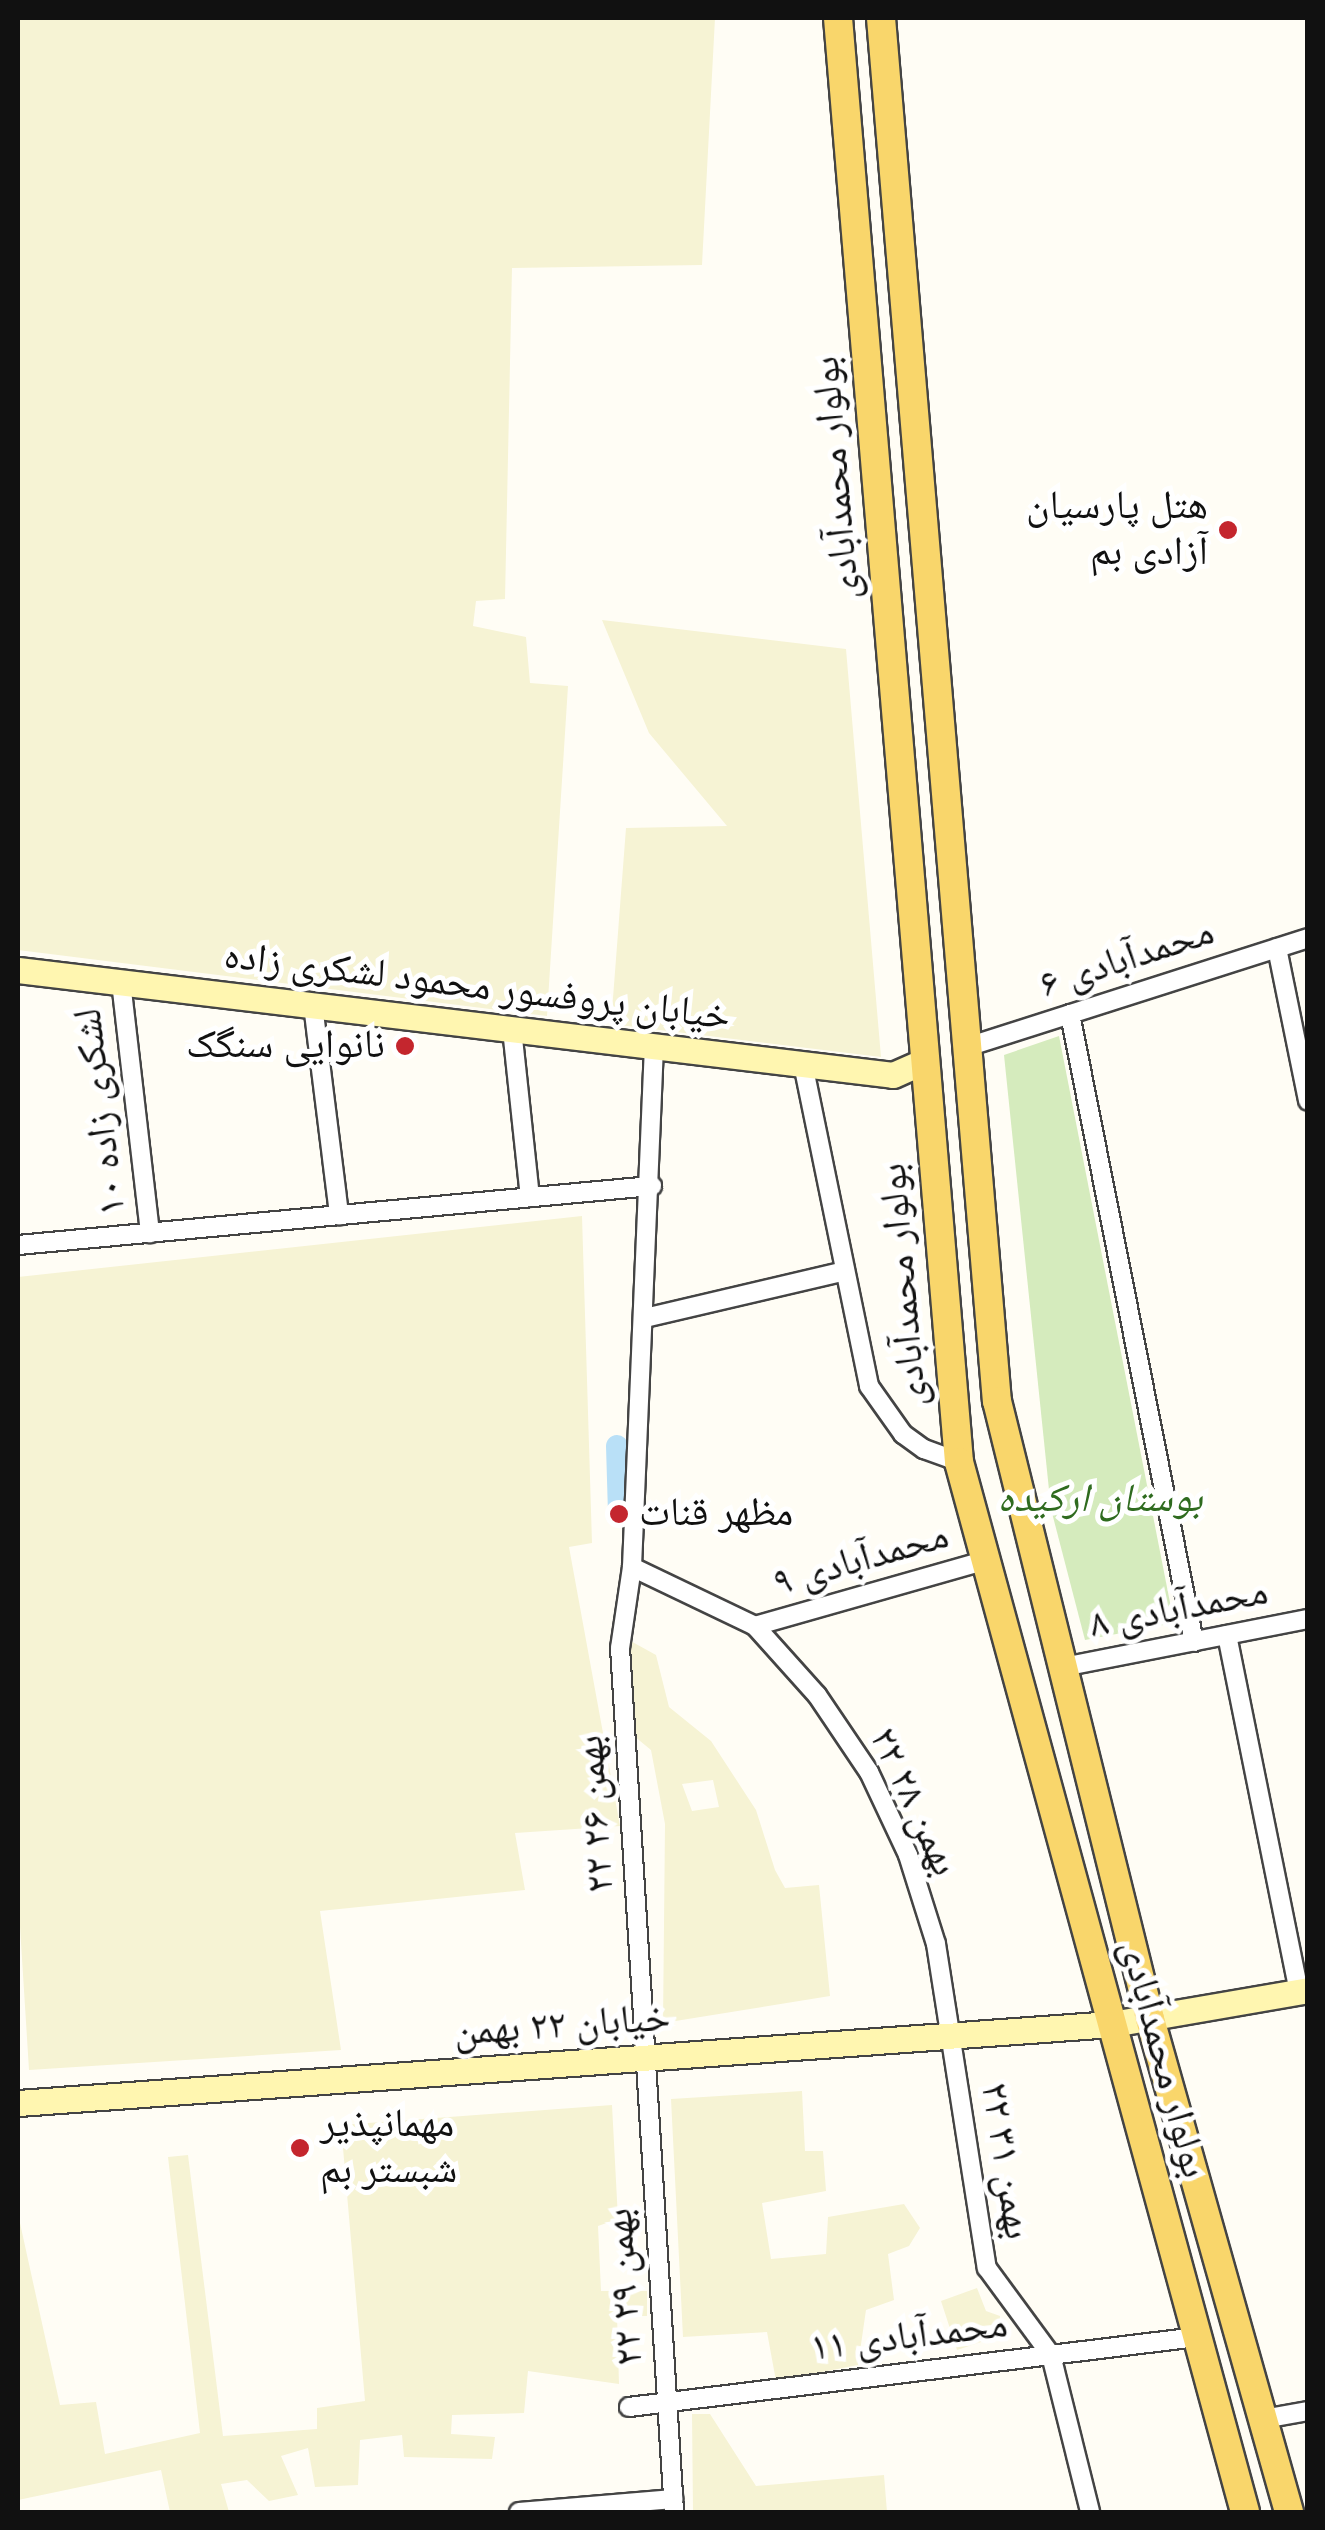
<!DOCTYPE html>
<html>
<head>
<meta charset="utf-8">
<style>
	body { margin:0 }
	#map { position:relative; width:1325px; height:2530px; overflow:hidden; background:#fffdf5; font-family:Spectral,"Noto Naskh Arabic",serif }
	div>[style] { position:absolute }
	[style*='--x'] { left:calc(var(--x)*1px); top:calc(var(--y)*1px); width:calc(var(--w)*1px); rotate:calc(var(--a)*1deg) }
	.farmland>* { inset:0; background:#f6f3d4 }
	.green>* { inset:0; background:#d5ebbd }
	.canal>* { height:22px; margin:-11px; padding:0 11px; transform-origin:11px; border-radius:11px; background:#b9e0f7 }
	.roads { filter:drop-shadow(2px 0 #444) drop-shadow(-2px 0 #444) drop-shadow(0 2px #444) drop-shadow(0 -2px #444) }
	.street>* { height:18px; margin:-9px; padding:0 9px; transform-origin:9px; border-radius:9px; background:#fff }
	.secondary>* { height:25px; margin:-12.5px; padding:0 12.5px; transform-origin:12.5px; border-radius:12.5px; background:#fff6b0 }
	.primary>* { height:28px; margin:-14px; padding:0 14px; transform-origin:14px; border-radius:14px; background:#f9d66b }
	.dots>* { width:28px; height:28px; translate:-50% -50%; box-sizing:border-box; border:5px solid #fff; border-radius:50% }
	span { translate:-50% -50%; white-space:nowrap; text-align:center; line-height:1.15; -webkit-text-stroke:10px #fff; paint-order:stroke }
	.street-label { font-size:40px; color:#111 }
	.poi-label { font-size:40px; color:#111 }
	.right { translate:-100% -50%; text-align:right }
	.left { translate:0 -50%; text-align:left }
	.park-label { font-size:40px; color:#2f6b1f; font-style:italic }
	.frame { position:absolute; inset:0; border:20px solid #111; pointer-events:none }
</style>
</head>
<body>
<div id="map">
	<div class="farmland">
		<div style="clip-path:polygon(18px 18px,715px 18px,702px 265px,512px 268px,505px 599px,476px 601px,473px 626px,526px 637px,530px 683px,568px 686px,547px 1016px,18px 950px)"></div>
		<div style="clip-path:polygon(602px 620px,846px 649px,881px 1057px,611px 1024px,626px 828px,727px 826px,649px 733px)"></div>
		<div style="clip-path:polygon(582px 1216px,592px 1543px,569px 1547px,620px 1826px,515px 1833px,525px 1890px,320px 1911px,341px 2050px,29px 2070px,18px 1895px,18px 1277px)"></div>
		<div style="clip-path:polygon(evenodd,627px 1639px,656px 1655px,669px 1707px,711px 1741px,756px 1810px,775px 1870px,785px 1888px,819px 1885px,830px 1996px,663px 2023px,665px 1824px,651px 1750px,634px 1736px,627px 1639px,713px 1780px,719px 1807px,692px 1811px,682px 1784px,713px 1780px)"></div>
		<div style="clip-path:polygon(802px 2091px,805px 2151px,823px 2151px,826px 2191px,762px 2203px,771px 2259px,826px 2254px,828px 2217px,904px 2204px,920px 2228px,909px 2246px,888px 2254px,894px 2300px,866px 2310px,858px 2365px,776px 2381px,767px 2332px,683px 2337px,671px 2099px)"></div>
		<div style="clip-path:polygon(612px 2105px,618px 2219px,598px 2226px,601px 2291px,647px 2291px,647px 2316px,617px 2316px,619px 2384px,528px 2371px,524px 2413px,452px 2415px,451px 2434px,495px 2437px,492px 2459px,404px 2457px,402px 2435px,360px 2440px,358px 2485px,315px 2487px,308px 2448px,281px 2456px,298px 2495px,269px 2501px,247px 2480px,221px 2484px,229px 2512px,170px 2512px,161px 2470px,18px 2500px,18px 2214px,60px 2405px,96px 2402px,105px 2454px,200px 2433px,168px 2157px,188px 2155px,223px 2436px,317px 2429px,317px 2408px,365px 2401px,341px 2125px)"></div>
		<div style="clip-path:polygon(977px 2288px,986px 2311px,1000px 2316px,999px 2336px,957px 2350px,941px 2301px)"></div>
		<div style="clip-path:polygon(692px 2414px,710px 2414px,756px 2486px,884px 2475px,887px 2512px,693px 2512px)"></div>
	</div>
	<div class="green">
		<div style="clip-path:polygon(1059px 1036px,1174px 1623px,1085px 1640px,1051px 1509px,1004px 1055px)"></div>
	</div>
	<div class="canal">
		<div style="--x:617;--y:1446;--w:68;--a:88.3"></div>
	</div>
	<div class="roads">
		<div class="street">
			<div style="--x:1277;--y:948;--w:156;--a:78.5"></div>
			<div style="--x:121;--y:982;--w:253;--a:83.4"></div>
			<div style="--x:313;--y:1005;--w:212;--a:82.9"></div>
			<div style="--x:1070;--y:1014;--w:640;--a:78.83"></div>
			<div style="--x:512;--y:1029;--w:169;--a:83.9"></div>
			<div style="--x:654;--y:1046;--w:521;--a:92.42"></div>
			<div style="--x:632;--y:1567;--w:82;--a:98.4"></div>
			<div style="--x:620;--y:1648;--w:866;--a:86.42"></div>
			<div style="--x:967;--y:1047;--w:358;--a:-17.7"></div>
			<div style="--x:803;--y:1064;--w:329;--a:78.4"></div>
			<div style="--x:869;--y:1386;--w:59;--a:54.7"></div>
			<div style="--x:903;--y:1434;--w:26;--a:36"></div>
			<div style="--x:924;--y:1449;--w:37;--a:20"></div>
			<div style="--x:18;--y:1245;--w:637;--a:-5.32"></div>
			<div style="--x:645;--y:1318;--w:205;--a:-13.2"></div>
			<div style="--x:632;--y:1567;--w:136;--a:25.6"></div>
			<div style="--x:755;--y:1626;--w:93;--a:48.1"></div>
			<div style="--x:817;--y:1695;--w:93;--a:56"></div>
			<div style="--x:869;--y:1772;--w:92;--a:64.8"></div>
			<div style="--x:908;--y:1855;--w:93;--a:72.5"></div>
			<div style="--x:936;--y:1944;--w:328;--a:81.1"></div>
			<div style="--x:987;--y:2268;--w:108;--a:53.7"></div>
			<div style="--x:1051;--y:2355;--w:162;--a:76"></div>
			<div style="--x:755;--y:1626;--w:240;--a:-15.9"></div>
			<div style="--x:1227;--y:1635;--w:364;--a:78.6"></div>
			<div style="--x:1063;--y:1667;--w:250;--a:-11.1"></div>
			<div style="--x:629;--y:2407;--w:572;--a:-7.03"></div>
			<div style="--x:1263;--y:2419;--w:46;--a:-10.1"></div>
			<div style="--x:519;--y:2512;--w:155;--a:-4.8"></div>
		</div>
		<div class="secondary">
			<div style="--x:18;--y:970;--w:881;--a:6.84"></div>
			<div style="--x:893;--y:1075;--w:36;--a:-24"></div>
			<div style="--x:18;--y:2103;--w:1097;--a:-4.13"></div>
			<div style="--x:1112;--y:2024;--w:199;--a:-9.8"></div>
		</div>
		<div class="primary">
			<div style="--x:838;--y:18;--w:1449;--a:85.21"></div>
			<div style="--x:959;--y:1462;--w:1088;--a:74.76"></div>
			<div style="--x:881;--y:18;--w:1388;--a:85.21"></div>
			<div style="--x:997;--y:1401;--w:637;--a:76.09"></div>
			<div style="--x:1150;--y:2019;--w:512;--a:74.25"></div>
		</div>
	</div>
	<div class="dots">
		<div style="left:1228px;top:530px;background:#c4262e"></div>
		<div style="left:405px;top:1046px;background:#c4262e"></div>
		<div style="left:619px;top:1514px;background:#c4262e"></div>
		<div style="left:300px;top:2148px;background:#c4262e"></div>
	</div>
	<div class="street-label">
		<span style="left:837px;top:478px;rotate:-95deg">بولوار محمدآبادی</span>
		<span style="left:1127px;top:959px;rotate:-18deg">محمدآبادی ۶</span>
		<span style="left:477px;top:987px;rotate:7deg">خیابان پروفسور محمود لشکری زاده</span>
		<span style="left:101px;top:1112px;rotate:-97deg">لشکری زاده ١٠</span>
		<span style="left:904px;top:1285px;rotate:-95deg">بولوار محمدآبادی</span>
		<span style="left:861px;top:1560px;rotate:-16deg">محمدآبادی ۹</span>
		<span style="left:1179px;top:1609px;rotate:-11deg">محمدآبادی ۸</span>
		<span style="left:913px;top:1802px;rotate:65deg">۲۲ بهمن ۲۸</span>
		<span style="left:596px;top:1814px;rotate:-94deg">۲۲ بهمن ۲۶</span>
		<span style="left:562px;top:2026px;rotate:-4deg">خیابان ۲۲ بهمن</span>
		<span style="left:1163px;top:2059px;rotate:75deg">بولوار محمدآبادی</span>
		<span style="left:1005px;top:2161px;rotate:81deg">۲۲ بهمن ۳۱</span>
		<span style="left:625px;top:2287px;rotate:-94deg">۲۲ بهمن ۲۹</span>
		<span style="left:909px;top:2337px;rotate:-7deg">محمدآبادی ۱۱</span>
	</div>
	<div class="poi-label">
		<span class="right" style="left:1208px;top:530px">هتل پارسیان<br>آزادی بم</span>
		<span class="right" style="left:385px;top:1046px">نانوایی سنگک</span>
		<span class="left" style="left:639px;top:1514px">مظهر قنات</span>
		<span class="left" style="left:320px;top:2148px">مهمانپذیر<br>شبستر بم</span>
	</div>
	<div class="park-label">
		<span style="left:1100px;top:1500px">بوستان ارکیده</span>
	</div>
	<div class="frame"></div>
</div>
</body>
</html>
